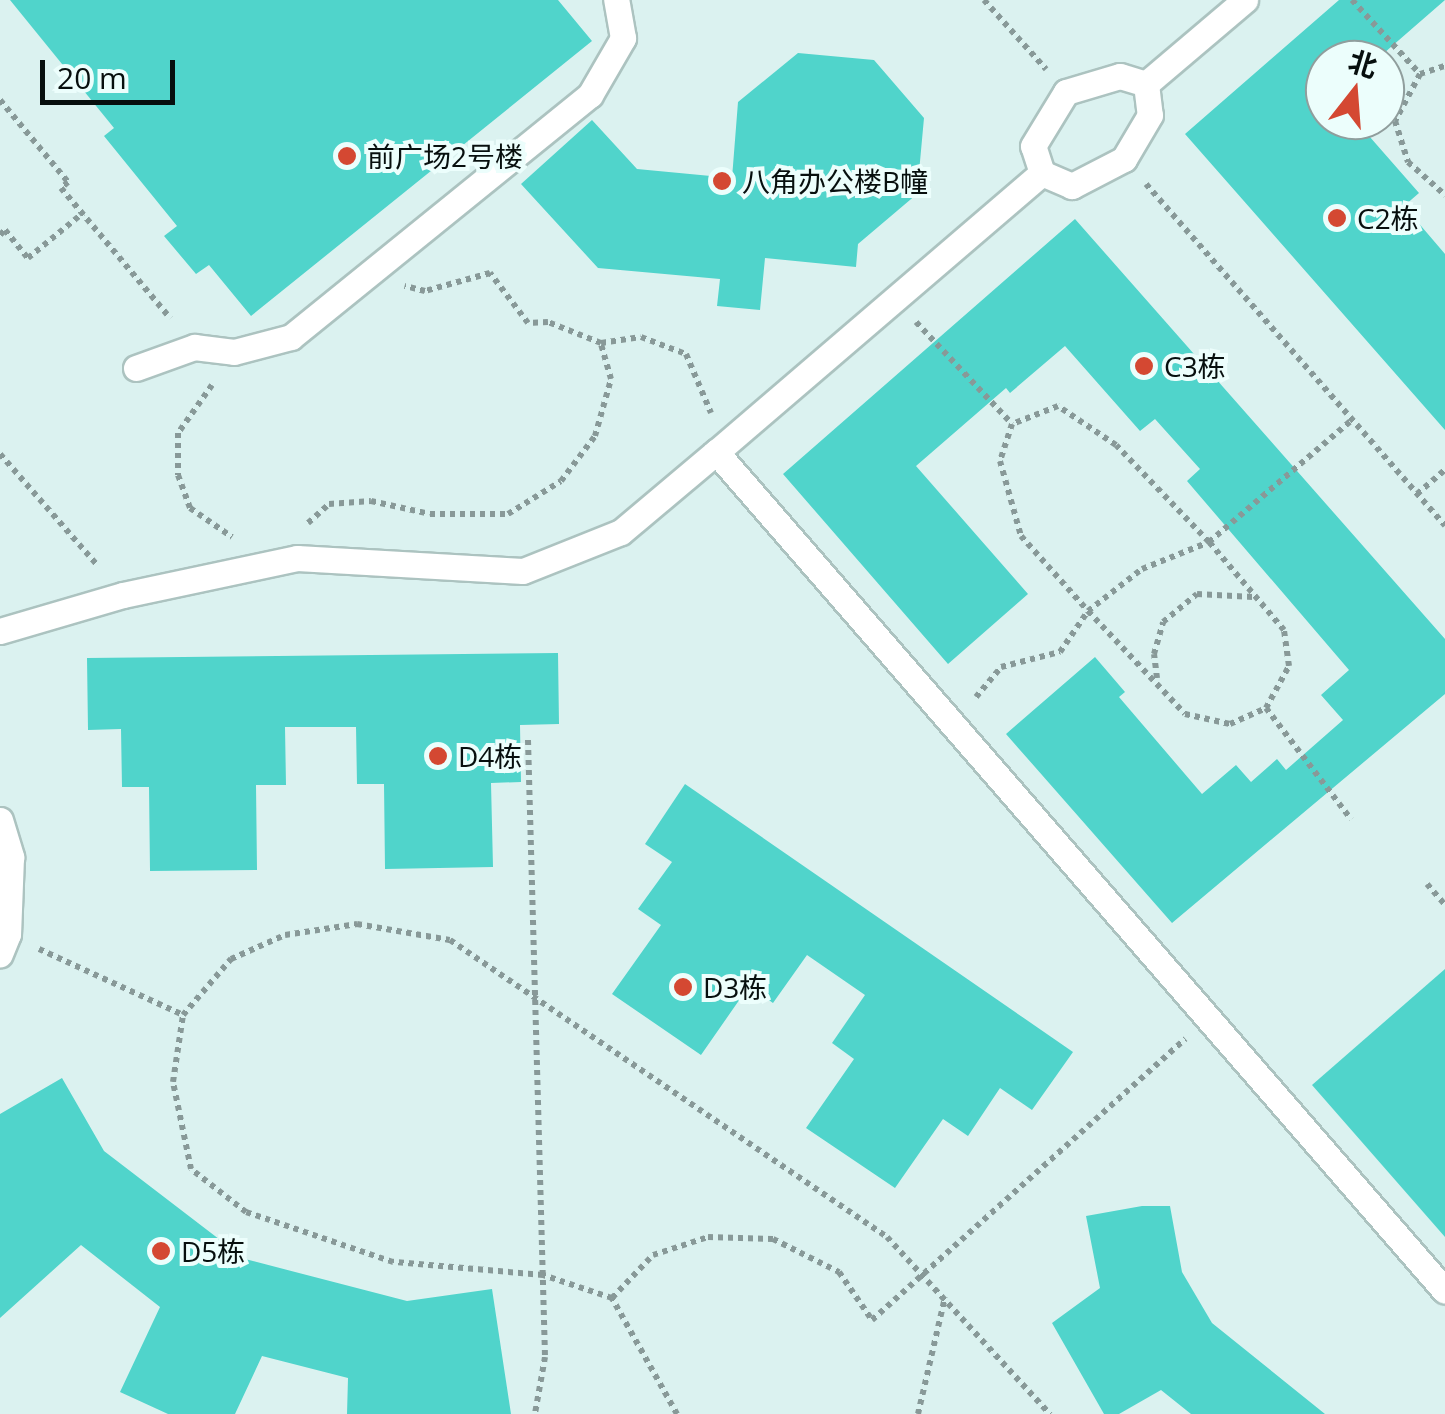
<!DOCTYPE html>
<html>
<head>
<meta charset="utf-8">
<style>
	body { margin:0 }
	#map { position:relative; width:1445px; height:1414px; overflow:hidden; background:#dbf2f0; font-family:"Open Sans","Noto Sans SC",sans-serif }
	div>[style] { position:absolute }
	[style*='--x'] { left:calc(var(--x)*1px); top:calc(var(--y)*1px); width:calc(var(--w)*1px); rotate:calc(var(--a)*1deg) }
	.building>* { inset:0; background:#50d4cb }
	.path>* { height:6px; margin-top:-3px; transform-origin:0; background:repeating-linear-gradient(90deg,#889998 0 5px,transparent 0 10px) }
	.roads { filter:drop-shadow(2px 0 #acc3c0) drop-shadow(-2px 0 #acc3c0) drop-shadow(0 2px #acc3c0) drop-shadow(0 -2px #acc3c0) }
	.lane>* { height:25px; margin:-12.5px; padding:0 12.5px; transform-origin:12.5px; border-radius:12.5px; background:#fff }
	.dots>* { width:28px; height:28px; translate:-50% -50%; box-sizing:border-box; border:5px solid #ecfefc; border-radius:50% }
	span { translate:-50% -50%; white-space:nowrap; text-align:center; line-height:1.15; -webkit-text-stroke:8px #ecfefc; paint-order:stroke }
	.poi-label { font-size:28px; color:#070f0e }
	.left { translate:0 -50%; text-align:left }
	.north { position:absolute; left:1305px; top:40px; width:100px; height:100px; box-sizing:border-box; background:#ecfefc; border:2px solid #909e9d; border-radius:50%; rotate:17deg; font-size:28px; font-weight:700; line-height:40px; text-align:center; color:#070f0e }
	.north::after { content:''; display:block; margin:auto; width:35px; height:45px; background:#d44832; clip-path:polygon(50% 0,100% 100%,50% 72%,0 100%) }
	.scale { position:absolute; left:40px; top:60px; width:135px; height:45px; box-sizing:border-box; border:5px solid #070f0e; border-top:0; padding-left:12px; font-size:30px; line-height:35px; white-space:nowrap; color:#070f0e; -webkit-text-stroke:8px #ecfefc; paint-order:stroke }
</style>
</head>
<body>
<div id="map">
	<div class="building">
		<div style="clip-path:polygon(10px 0,558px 0,592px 41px,251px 316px,209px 265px,196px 274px,164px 236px,177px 226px,104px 136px,114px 128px)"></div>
		<div style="clip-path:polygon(1339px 0,1445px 0,1376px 60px,1325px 60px,1325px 120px,1355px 120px,1419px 193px,1404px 206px,1445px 254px,1445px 430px,1185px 134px)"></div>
		<div style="clip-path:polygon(798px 53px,874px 60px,924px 118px,917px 194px,858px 244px,856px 267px,765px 258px,760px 310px,717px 306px,720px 279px,598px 268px,521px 184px,592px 120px,637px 169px,732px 178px,738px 102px)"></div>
		<div style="clip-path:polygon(1075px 219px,1445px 639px,1445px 694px,1172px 923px,1006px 734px,1095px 657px,1125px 692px,1119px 697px,1202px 794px,1236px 765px,1251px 782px,1277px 759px,1286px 770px,1343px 720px,1321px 695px,1349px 670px,1187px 481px,1200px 469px,1155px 419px,1140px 431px,1065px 346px,1010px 393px,1006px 388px,916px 466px,1028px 594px,948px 664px,783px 474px)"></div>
		<div style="clip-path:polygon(558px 653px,559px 724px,520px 725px,521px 782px,491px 783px,493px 867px,385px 869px,384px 784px,357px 784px,356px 727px,285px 727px,286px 785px,256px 785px,257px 870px,150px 871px,149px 787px,122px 787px,121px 729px,88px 730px,87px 658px)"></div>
		<div style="clip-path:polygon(685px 784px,1073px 1052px,1032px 1110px,1000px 1088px,968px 1136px,943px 1119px,895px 1188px,806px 1128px,854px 1059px,832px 1043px,865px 995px,807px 955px,773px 1003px,749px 986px,701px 1055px,612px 994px,661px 925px,638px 909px,672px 862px,645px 844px)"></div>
		<div style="clip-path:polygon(1445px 969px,1445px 1237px,1312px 1085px)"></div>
		<div style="clip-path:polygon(62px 1078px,104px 1151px,245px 1259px,407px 1301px,492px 1289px,511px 1414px,347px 1414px,348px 1378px,262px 1356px,235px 1414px,168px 1414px,120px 1392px,160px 1307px,81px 1245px,0 1318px,0 1114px)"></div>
		<div style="clip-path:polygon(1142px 1206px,1170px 1206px,1182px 1272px,1212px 1323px,1325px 1414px,1191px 1414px,1161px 1390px,1119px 1414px,1104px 1414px,1052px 1323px,1100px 1288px,1086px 1216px)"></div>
	</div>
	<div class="path">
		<div style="--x:984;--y:0;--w:93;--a:48.1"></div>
		<div style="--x:1352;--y:0;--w:100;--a:47.4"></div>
		<div style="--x:1420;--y:74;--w:53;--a:118"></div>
		<div style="--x:1395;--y:121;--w:43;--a:72.4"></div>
		<div style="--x:1408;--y:162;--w:50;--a:41.7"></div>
		<div style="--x:1420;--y:74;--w:26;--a:-18"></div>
		<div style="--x:0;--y:100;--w:107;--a:50.3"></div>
		<div style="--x:68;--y:182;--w:9;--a:139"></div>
		<div style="--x:61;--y:188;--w:170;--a:50"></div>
		<div style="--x:1146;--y:184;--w:454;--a:48.8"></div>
		<div style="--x:0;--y:235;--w:7;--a:-45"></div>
		<div style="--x:5;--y:230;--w:36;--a:51"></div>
		<div style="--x:28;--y:258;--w:71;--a:-39.3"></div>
		<div style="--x:916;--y:322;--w:140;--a:46.7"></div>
		<div style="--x:1012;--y:424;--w:39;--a:108"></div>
		<div style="--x:1000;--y:461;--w:78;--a:74.4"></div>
		<div style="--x:1021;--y:536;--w:101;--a:48.2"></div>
		<div style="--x:1088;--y:611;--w:141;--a:46.7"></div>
		<div style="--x:1185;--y:714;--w:46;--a:12.5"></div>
		<div style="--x:1230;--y:724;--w:39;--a:-24"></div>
		<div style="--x:1266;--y:708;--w:48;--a:-61.3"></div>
		<div style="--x:1289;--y:666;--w:36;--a:-98"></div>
		<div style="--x:1284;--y:630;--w:116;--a:-130.4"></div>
		<div style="--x:1209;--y:542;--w:134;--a:-133.8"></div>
		<div style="--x:1116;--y:445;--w:70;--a:-146.1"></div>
		<div style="--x:1058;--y:406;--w:49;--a:158.6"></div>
		<div style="--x:601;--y:343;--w:40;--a:-8.5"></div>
		<div style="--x:641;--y:337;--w:48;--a:20.7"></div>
		<div style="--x:686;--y:354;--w:64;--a:67"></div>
		<div style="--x:212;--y:385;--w:59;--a:125.3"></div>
		<div style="--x:178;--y:433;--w:42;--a:90"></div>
		<div style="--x:178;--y:475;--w:35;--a:70"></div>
		<div style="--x:190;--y:508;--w:51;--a:34.6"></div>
		<div style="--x:0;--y:454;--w:149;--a:48.8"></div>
		<div style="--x:1417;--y:494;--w:37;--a:-41"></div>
		<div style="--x:308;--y:523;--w:28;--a:-42"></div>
		<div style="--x:329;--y:504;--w:42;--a:-4.1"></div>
		<div style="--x:371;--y:501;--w:60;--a:12.4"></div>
		<div style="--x:430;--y:514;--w:78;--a:0"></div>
		<div style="--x:508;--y:514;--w:62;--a:-31.9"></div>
		<div style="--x:561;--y:481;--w:56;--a:-52.9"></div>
		<div style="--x:595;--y:436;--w:59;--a:-74.3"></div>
		<div style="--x:611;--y:379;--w:37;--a:-106"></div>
		<div style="--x:601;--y:343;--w:57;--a:-158.4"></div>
		<div style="--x:548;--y:322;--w:20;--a:177"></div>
		<div style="--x:528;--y:323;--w:63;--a:-127.2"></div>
		<div style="--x:490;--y:273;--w:67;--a:164.5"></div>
		<div style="--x:425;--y:291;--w:21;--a:-166"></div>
		<div style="--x:1157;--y:678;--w:24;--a:-97"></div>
		<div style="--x:1154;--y:654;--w:33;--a:-74"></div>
		<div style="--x:1163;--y:622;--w:44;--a:-39.5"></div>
		<div style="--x:1197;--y:594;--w:56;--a:3.1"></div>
		<div style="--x:976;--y:697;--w:39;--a:-50"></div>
		<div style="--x:1001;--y:667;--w:61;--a:-14.3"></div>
		<div style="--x:1060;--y:652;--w:50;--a:-55.7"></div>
		<div style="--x:1088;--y:611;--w:68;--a:-37.9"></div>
		<div style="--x:1142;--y:569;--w:72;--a:-21.9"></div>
		<div style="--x:1209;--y:542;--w:188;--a:-40.5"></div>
		<div style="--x:1266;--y:708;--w:140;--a:52.6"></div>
		<div style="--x:528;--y:740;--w:617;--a:88.42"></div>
		<div style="--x:545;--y:1357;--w:58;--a:100"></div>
		<div style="--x:1427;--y:884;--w:28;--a:49"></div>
		<div style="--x:39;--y:949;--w:158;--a:24.6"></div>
		<div style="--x:612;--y:1298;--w:59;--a:-46.4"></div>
		<div style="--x:653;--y:1255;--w:58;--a:-18.1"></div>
		<div style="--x:708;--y:1237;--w:65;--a:1.8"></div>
		<div style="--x:773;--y:1239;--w:74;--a:26.6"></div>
		<div style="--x:839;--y:1272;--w:58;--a:55.5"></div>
		<div style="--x:872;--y:1320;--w:421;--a:-41.9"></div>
		<div style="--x:677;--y:1414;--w:133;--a:-119.3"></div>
		<div style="--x:612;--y:1298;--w:73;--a:-161.6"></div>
		<div style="--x:543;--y:1275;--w:151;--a:-175"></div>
		<div style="--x:393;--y:1262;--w:155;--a:-161.2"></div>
		<div style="--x:246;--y:1212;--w:70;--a:-142"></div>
		<div style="--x:191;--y:1169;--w:89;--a:-101.7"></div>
		<div style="--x:173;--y:1082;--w:68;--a:-81.5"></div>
		<div style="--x:183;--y:1015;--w:74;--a:-49.4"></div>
		<div style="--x:231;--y:959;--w:59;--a:-24"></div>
		<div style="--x:285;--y:935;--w:73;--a:-8.7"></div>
		<div style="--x:357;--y:924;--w:94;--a:9.8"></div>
		<div style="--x:450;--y:940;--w:528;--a:34.2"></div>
		<div style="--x:887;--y:1237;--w:241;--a:47.4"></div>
		<div style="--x:918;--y:1414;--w:120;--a:-77"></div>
	</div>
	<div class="roads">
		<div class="lane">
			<div style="--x:1120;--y:76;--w:27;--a:17"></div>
			<div style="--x:1146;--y:84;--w:31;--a:83"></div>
			<div style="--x:1150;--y:115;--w:51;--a:120.6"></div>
			<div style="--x:1124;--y:159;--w:59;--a:152.6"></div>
			<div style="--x:1072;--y:186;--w:33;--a:-157"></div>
			<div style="--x:1042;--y:173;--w:28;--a:-108"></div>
			<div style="--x:1033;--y:146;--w:63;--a:-58.6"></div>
			<div style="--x:1066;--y:92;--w:56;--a:-16.5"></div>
			<div style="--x:1146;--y:84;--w:130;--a:-40.3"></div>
			<div style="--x:1042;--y:173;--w:429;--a:139.4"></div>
			<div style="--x:716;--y:452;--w:1111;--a:49.01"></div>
			<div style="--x:136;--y:368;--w:62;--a:-19.9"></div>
			<div style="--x:194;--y:347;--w:40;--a:7.1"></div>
			<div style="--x:234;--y:352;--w:59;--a:-14.7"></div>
			<div style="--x:291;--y:337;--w:385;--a:-39"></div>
			<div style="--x:590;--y:95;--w:66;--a:-59.9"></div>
			<div style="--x:623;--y:38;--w:39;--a:-100"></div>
			<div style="--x:0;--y:631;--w:128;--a:-16.3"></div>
			<div style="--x:123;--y:595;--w:178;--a:-12"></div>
			<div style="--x:297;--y:558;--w:226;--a:3.3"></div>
			<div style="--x:523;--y:571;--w:105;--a:-21.7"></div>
			<div style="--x:621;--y:532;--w:124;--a:-40.1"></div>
			<div style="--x:0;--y:820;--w:39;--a:73"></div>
			<div style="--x:11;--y:857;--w:77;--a:92.2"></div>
			<div style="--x:8;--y:934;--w:22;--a:112"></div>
		</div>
	</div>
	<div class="dots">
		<div style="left:347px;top:156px;background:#d44832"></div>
		<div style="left:722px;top:181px;background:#d44832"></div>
		<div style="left:1337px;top:218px;background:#d44832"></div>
		<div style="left:1144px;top:366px;background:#d44832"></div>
		<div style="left:438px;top:756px;background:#d44832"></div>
		<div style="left:683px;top:987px;background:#d44832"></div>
		<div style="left:161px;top:1251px;background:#d44832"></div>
	</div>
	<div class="poi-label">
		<span class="left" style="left:367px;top:156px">前广场2号楼</span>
		<span class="left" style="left:742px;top:181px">八角办公楼B幢</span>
		<span class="left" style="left:1357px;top:218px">C2栋</span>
		<span class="left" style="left:1164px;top:366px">C3栋</span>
		<span class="left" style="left:458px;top:756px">D4栋</span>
		<span class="left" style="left:703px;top:987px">D3栋</span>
		<span class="left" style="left:181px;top:1251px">D5栋</span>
	</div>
	<div class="north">北</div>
	<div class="scale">20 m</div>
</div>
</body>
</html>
